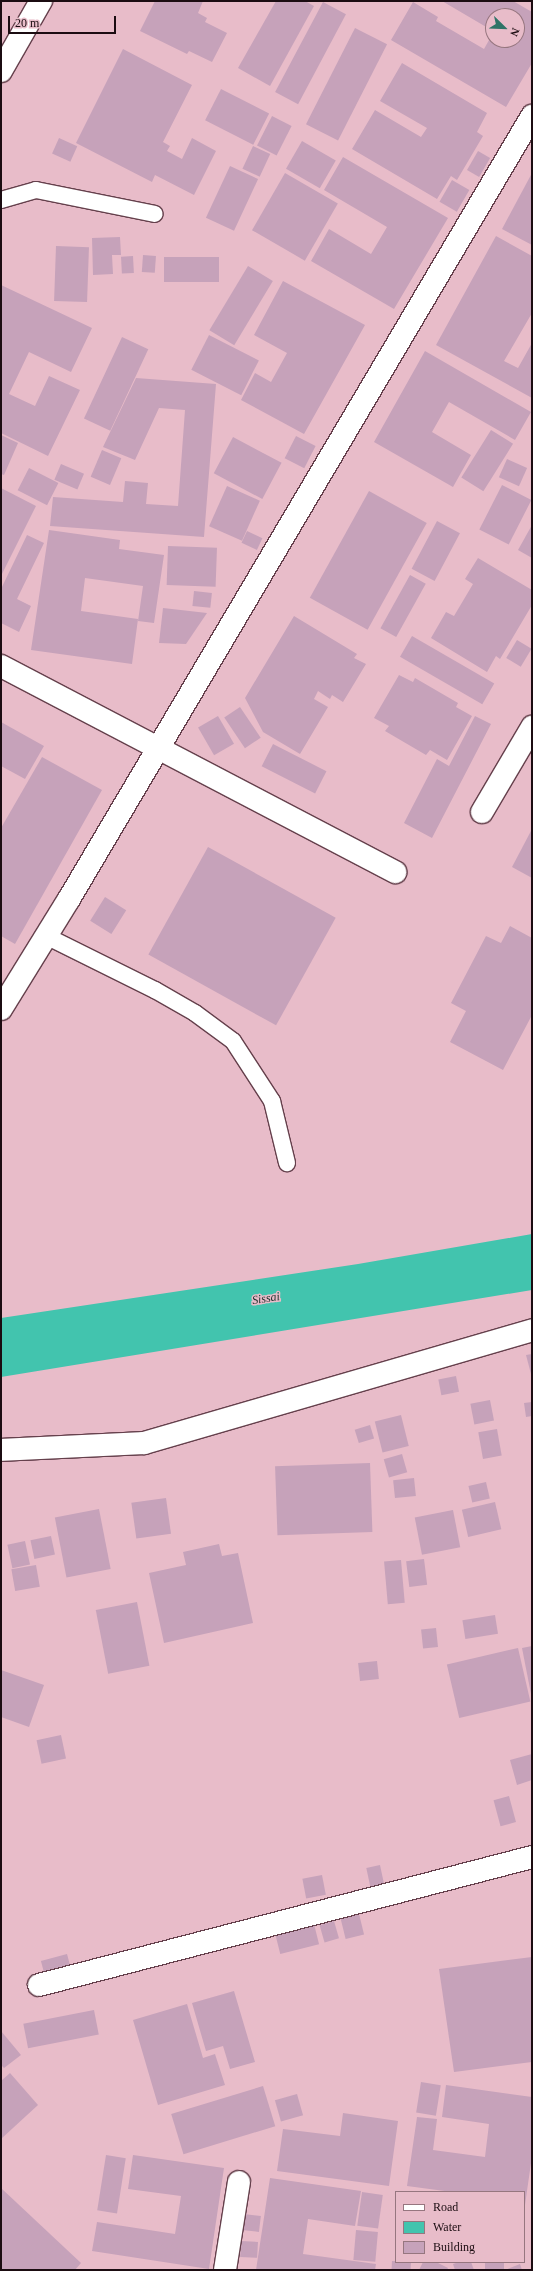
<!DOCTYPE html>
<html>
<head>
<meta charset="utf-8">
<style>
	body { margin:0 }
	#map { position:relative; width:533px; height:2271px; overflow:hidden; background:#e8bcc9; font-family:"Times New Roman",serif }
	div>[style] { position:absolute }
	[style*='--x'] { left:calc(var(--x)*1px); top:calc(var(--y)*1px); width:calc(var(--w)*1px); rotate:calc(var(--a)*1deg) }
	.water>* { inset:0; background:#42c4ae }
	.building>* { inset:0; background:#c6a2ba; transform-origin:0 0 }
	.roads { filter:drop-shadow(1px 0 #65404c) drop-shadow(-1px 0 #65404c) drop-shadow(0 1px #65404c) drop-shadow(0 -1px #65404c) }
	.lane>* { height:16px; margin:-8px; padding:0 8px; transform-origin:8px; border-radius:8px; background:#fff }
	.street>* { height:22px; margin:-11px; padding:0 11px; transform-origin:11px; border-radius:11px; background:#fff }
	.secondary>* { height:22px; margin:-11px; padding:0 11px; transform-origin:11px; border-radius:11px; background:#fff }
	span { translate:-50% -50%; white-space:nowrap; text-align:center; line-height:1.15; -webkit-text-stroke:3px #e8bcc9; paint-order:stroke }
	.water-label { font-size:12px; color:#1a302b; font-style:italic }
	.frame { position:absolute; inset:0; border:2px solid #1b0c11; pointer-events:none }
	.legend { position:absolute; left:395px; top:2191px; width:130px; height:72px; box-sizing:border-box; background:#e8bcc9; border:1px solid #96767f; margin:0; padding:5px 7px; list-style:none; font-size:12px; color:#1b0c11 }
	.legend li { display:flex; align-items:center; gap:8px; height:20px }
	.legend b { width:20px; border:1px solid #96767f }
	.north { position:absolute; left:485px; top:8px; width:40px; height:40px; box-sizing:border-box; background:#e8bcc9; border:1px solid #96767f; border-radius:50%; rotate:113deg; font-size:11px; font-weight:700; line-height:16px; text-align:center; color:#1b0c11 }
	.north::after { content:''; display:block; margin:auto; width:14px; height:18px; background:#2f7367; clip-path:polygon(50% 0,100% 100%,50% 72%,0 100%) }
	.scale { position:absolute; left:8px; top:16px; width:108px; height:18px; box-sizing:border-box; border:2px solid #1b0c11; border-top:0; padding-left:5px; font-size:12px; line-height:14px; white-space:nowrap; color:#1b0c11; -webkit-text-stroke:3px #e8bcc9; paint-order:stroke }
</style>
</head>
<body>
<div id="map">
	<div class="water">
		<div style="clip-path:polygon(532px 1234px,532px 1290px,1px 1377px,1px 1318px,358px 1264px)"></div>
	</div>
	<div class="building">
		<div style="clip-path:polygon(155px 1px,203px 1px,198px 13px,207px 18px,205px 22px,227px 33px,212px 62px,189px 51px,187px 54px,140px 31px)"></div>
		<div style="clip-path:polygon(276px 1px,305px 1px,314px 6px,270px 86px,238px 68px)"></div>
		<div style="clip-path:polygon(442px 1px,513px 1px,532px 12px,532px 63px,506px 107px,391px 40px,413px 2px,438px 17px,436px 21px,484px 49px,493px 33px,493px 40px,517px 40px,517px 16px,493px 16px,493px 31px)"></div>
		<div style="left:323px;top:2px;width:26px;height:102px;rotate:28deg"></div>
		<div style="left:355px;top:28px;width:36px;height:108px;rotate:27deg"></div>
		<div style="clip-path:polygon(123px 49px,192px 85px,163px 142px,170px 146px,167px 151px,182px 159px,192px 138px,216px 151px,194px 195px,155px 175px,152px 182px,76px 143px)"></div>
		<div style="clip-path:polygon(402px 63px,487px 113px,477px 132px,483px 136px,457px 180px,451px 176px,437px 199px,352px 149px,375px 110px,421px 137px,427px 128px,380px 101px)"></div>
		<div style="left:221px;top:89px;width:54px;height:35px;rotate:27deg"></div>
		<div style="left:272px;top:116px;width:22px;height:33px;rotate:27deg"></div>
		<div style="left:59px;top:138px;width:20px;height:17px;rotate:24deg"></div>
		<div style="left:302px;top:141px;width:39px;height:32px;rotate:30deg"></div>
		<div style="left:253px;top:146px;width:19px;height:25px;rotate:25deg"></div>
		<div style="left:478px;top:151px;width:14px;height:22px;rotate:30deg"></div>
		<div style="clip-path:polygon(343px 157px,448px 218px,394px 309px,311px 261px,329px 229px,371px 254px,387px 227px,324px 190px)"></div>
		<div style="left:230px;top:166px;width:31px;height:57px;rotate:25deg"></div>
		<div style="left:285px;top:173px;width:61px;height:66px;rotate:30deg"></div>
		<div style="clip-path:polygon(532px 173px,532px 245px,502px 229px)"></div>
		<div style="left:452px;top:180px;width:20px;height:25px;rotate:30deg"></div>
		<div style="clip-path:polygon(496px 236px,532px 256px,532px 313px,504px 361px,518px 368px,532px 343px,532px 398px,436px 345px)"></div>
		<div style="clip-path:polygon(120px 237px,121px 255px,112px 255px,113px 274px,93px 275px,92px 238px)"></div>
		<div style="left:56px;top:246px;width:33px;height:55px;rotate:2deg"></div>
		<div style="left:143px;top:255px;width:13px;height:17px;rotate:4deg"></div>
		<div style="left:133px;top:256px;width:17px;height:12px;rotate:87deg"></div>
		<div style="left:164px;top:257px;width:55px;height:25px"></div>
		<div style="left:248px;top:266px;width:29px;height:75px;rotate:31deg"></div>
		<div style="clip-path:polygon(283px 281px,365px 325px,304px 434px,241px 400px,255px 373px,271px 382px,287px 353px,254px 335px)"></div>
		<div style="clip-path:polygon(1px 285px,92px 328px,71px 372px,29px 352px,9px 394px,35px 406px,49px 376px,80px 390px,48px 456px,1px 433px)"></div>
		<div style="left:209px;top:335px;width:56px;height:39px;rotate:27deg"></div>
		<div style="left:122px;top:337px;width:29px;height:90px;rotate:25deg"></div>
		<div style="clip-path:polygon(425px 351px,531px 412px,515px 440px,449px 402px,432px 432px,471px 455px,453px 487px,374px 442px)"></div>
		<div style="clip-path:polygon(136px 378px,216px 384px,204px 537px,50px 526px,53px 497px,123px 502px,125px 481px,148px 483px,146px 504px,178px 506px,185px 410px,159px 408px,135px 460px,103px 447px)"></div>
		<div style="left:491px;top:430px;width:26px;height:56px;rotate:32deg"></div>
		<div style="clip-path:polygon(1px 435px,18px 443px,4px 475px,1px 474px)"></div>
		<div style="left:296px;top:436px;width:22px;height:25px;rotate:27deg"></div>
		<div style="left:233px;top:437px;width:55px;height:41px;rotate:28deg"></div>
		<div style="left:102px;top:450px;width:21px;height:29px;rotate:23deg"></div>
		<div style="left:507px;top:459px;width:22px;height:20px;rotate:24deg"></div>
		<div style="left:61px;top:464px;width:25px;height:17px;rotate:23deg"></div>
		<div style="left:29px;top:468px;width:33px;height:25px;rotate:27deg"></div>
		<div style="left:502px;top:485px;width:33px;height:50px;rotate:27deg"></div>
		<div style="left:227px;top:486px;width:36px;height:44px;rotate:24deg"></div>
		<div style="clip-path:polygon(1px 488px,36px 506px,1px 576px)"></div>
		<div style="left:369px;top:491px;width:66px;height:122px;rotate:29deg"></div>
		<div style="left:437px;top:521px;width:26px;height:54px;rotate:28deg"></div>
		<div style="clip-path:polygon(532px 525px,532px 558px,518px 550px)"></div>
		<div style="clip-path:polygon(49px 530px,120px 540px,119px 549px,164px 555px,154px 623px,138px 621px,143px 586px,85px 578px,81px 611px,138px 619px,132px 664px,31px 650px)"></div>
		<div style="left:247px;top:531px;width:17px;height:13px;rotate:25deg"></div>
		<div style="clip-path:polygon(27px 535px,44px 543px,17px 599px,31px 606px,19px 632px,1px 623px,1px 589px)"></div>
		<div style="left:168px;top:546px;width:49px;height:39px;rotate:2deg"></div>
		<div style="clip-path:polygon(478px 558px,532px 590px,532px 605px,500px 659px,496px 656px,487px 672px,431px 638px,446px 612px,454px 616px,473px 584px,465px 579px)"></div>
		<div style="left:410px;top:575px;width:18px;height:61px;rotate:29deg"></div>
		<div style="left:194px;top:591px;width:18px;height:15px;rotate:6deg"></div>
		<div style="clip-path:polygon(163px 608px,207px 613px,186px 644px,159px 643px)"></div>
		<div style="clip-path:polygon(294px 616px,357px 654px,354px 658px,366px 664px,343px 702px,332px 695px,330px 699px,318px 691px,314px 699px,328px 707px,300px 754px,263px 732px,245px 698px)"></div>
		<div style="left:412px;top:636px;width:95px;height:24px;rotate:30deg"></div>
		<div style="left:517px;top:640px;width:17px;height:21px;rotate:31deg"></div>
		<div style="clip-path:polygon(399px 675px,413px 682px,415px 678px,458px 703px,456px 707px,472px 716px,447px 760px,430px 750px,426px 755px,385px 731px,389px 726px,374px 718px)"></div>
		<div style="left:240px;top:707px;width:37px;height:19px;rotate:56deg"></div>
		<div style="left:218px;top:716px;width:32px;height:23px;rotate:60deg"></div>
		<div style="clip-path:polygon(475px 716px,491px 724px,432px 838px,404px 823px,437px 759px,449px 766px)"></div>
		<div style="clip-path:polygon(1px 722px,44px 746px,25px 779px,1px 766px)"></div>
		<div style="left:273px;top:744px;width:60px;height:25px;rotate:27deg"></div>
		<div style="clip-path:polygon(42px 757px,102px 790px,15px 944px,1px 936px,1px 828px)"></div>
		<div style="clip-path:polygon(532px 829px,532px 878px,512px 867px)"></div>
		<div style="left:208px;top:847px;width:146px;height:123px;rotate:29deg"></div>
		<div style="left:105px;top:897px;width:25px;height:28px;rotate:32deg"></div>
		<div style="clip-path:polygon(510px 926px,532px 938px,532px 1015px,503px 1070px,450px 1042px,466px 1011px,451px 1003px,486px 936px,501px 943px)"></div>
		<div style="clip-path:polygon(532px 1354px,532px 1373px,531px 1374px,526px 1355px)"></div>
		<div style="left:456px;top:1376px;width:16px;height:18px;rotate:79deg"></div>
		<div style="left:490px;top:1400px;width:21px;height:20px;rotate:79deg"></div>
		<div style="clip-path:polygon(532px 1402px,532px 1416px,526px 1417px,524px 1403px)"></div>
		<div style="left:401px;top:1415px;width:32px;height:27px;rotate:76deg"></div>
		<div style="left:370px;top:1425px;width:14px;height:16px;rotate:73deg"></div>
		<div style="left:497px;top:1429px;width:27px;height:19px;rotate:80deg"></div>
		<div style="left:402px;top:1454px;width:19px;height:19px;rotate:74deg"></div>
		<div style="left:370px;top:1463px;width:69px;height:95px;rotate:88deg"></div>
		<div style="left:414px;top:1478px;width:18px;height:21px;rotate:84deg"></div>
		<div style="left:486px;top:1482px;width:17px;height:18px;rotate:77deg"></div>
		<div style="left:166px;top:1498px;width:36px;height:35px;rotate:82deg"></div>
		<div style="left:495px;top:1502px;width:28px;height:34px;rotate:77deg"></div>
		<div style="left:99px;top:1509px;width:61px;height:45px;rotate:79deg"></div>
		<div style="left:453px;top:1510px;width:38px;height:39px;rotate:79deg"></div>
		<div style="left:51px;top:1536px;width:19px;height:21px;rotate:78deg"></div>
		<div style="left:25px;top:1541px;width:24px;height:18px;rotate:78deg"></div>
		<div style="clip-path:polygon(219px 1544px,222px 1556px,238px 1553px,253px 1623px,164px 1643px,149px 1573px,186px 1565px,183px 1552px)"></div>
		<div style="left:424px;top:1559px;width:26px;height:18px;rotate:83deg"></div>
		<div style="left:401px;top:1560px;width:43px;height:17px;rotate:85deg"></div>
		<div style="left:36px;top:1565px;width:22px;height:25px;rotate:80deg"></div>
		<div style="left:137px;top:1602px;width:65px;height:42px;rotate:79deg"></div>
		<div style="left:495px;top:1615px;width:19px;height:33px;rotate:81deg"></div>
		<div style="left:436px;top:1628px;width:19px;height:15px;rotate:84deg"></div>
		<div style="clip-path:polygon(532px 1646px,532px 1693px,531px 1694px,522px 1648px)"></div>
		<div style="left:518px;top:1648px;width:55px;height:73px;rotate:77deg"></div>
		<div style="left:377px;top:1661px;width:18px;height:19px;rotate:84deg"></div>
		<div style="clip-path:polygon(1px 1670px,44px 1685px,29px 1727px,1px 1717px)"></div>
		<div style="left:61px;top:1735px;width:24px;height:25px;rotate:78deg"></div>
		<div style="clip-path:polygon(532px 1754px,532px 1780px,517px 1785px,510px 1760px)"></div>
		<div style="left:509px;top:1796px;width:27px;height:16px;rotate:75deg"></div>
		<div style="left:380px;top:1865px;width:19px;height:14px;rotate:78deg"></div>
		<div style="left:322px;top:1875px;width:20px;height:20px;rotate:79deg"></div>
		<div style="left:359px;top:1914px;width:21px;height:19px;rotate:76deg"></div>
		<div style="left:313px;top:1920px;width:25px;height:40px;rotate:76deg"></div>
		<div style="left:334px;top:1921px;width:18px;height:15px;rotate:74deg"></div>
		<div style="left:67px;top:1954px;width:16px;height:27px;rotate:75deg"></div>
		<div style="clip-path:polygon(532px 1957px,532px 2062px,454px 2072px,439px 1969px)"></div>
		<div style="clip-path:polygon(234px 1991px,255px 2062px,230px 2069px,223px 2046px,206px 2051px,192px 2003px)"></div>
		<div style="clip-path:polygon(187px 2004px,203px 2058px,215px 2054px,225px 2085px,158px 2105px,133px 2020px)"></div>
		<div style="left:94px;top:2010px;width:25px;height:72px;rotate:79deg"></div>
		<div style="clip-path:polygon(1px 2031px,21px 2055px,4px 2068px,1px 2065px)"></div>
		<div style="clip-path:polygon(10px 2073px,38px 2105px,1px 2139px,1px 2081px)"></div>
		<div style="left:421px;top:2082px;width:20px;height:31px;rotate:9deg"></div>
		<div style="clip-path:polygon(446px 2085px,532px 2097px,532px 2156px,525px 2205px,524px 2192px,452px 2192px,407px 2186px,417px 2117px,437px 2119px,433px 2150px,485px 2157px,489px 2124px,442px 2117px)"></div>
		<div style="left:263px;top:2086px;width:42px;height:96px;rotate:73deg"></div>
		<div style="left:297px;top:2094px;width:22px;height:23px;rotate:74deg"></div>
		<div style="clip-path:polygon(343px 2113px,398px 2121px,389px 2186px,277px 2171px,283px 2129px,340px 2136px)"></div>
		<div style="left:106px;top:2155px;width:20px;height:56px;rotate:9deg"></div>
		<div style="clip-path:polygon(133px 2155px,224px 2168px,209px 2269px,92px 2251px,97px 2222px,175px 2234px,181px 2196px,128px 2189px)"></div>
		<div style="clip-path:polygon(270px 2178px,361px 2191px,355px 2226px,308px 2219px,303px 2254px,376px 2264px,375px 2270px,256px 2270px)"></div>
		<div style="clip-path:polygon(1px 2188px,81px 2263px,75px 2270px,1px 2270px)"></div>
		<div style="left:362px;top:2192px;width:21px;height:34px;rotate:8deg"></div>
		<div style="left:244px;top:2214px;width:17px;height:16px;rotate:7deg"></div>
		<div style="left:356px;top:2230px;width:22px;height:30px;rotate:5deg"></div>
		<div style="left:241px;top:2241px;width:17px;height:16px;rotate:3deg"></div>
		<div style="left:392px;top:2261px;width:19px;height:9px;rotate:3deg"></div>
		<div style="clip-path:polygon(423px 2262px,436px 2262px,448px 2268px,447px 2270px,419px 2270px)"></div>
		<div style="clip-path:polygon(459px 2262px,471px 2262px,474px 2270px,455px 2270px,453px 2264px)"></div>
		<div style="left:485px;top:2262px;width:19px;height:8px"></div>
		<div style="clip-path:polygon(520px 2264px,522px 2270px,505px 2270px)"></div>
	</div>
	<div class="roads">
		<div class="lane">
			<div style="--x:1;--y:200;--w:36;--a:-16"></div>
			<div style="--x:36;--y:190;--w:121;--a:11.4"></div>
			<div style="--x:46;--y:936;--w:122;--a:26.4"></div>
			<div style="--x:155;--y:990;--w:46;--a:29.9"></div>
			<div style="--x:195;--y:1013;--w:47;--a:36.4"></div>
			<div style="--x:233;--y:1041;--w:72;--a:57"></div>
			<div style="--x:272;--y:1101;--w:64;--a:76.4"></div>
		</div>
		<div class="street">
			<div style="--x:1;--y:666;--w:445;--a:27.6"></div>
			<div style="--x:482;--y:812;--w:99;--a:-59.5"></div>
			<div style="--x:1;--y:1009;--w:129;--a:-58.3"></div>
			<div style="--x:69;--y:899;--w:910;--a:-59.4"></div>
			<div style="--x:1;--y:1450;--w:143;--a:-2.8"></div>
			<div style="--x:144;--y:1443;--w:404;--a:-16.2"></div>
			<div style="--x:39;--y:1985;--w:509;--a:-14.55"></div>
			<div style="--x:225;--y:2270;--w:89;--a:-81"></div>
		</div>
		<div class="secondary">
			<div style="--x:1;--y:71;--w:81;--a:-60.3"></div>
		</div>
	</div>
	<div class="water-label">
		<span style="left:266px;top:1299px;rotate:-9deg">Sissai</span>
	</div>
	<div class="frame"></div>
	<ul class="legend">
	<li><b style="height:5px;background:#fff"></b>Road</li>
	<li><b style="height:11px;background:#42c4ae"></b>Water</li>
	<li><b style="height:11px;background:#c6a2ba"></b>Building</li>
	</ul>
	<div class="north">N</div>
	<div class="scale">20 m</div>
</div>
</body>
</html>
